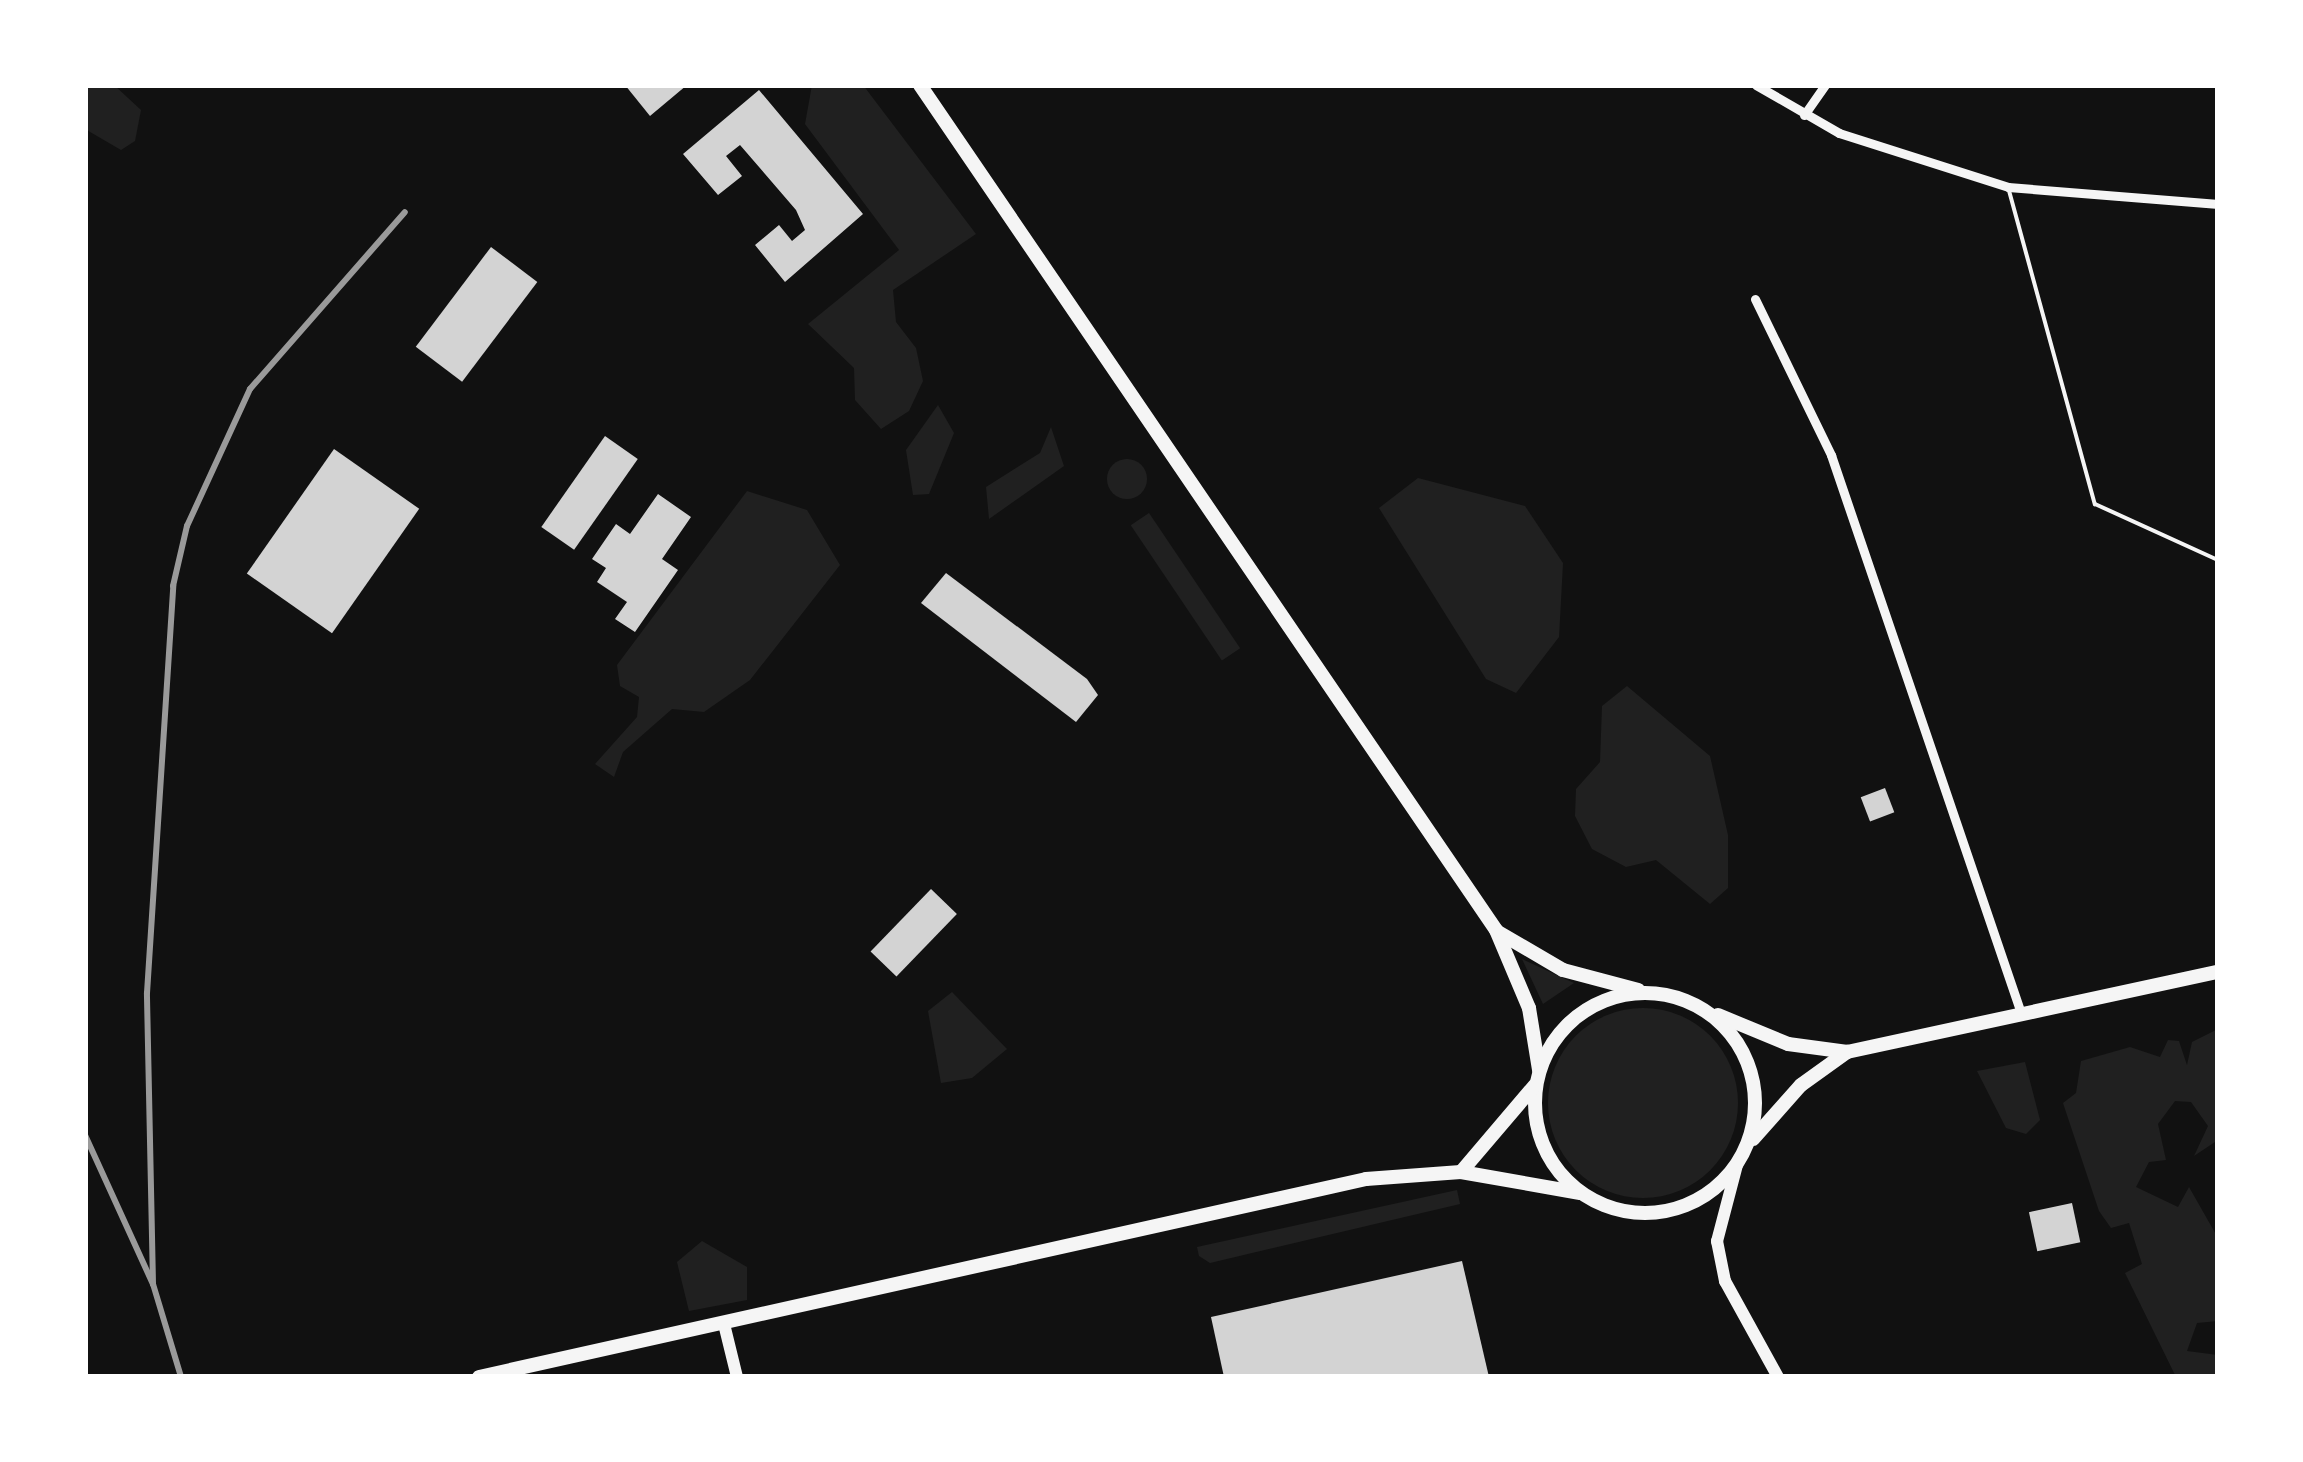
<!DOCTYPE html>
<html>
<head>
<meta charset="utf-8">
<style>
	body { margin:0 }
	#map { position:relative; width:2303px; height:1462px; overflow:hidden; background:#111; font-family:"IBM Plex Sans",sans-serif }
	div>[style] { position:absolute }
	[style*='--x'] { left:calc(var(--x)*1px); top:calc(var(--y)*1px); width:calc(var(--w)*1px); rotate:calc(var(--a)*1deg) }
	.green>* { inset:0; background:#202020; transform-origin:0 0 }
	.round { border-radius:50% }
	.building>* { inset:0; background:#d3d3d3; transform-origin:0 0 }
	.service>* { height:4px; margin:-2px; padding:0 2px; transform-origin:2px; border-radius:2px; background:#f5f5f5 }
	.minor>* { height:9px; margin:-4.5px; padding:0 4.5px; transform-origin:4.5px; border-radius:4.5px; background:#f5f5f5 }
	.secondary>* { height:12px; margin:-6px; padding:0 6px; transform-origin:6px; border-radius:6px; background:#f5f5f5 }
	.primary>* { height:14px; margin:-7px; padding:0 7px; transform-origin:7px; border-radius:7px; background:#f5f5f5 }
	.primary>.ring { margin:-7px; padding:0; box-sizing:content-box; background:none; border:14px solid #f5f5f5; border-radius:50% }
	.rail>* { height:6px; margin:-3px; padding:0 3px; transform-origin:3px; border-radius:3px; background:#9a9a9a }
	span { translate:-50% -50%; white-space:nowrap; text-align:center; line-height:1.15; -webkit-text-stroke:9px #fff; paint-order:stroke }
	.frame { position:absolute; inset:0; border:88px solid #fff; pointer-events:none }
</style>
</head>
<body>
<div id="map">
	<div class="green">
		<div style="clip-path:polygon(85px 85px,114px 85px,141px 110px,135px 141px,121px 150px,85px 129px)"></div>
		<div style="clip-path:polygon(812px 85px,863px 85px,976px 234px,893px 290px,896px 322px,916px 348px,923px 381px,909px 411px,881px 429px,855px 400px,854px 368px,808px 324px,899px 250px,805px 124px)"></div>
		<div style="clip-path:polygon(938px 405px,954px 433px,929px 494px,913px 495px,906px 450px)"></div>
		<div style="clip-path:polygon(1051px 427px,1064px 466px,989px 519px,986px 487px,1040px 453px)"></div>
		<div class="round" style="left:1107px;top:459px;width:40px;height:40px"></div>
		<div style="clip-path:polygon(1418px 478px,1525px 506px,1563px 563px,1559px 637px,1516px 693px,1486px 679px,1379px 508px)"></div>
		<div style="clip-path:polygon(747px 491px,807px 510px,840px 565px,750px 680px,704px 712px,672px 709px,623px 752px,614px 777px,595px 764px,637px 717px,639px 697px,620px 686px,617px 665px)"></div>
		<div style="left:1149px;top:513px;width:163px;height:22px;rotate:56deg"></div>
		<div style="clip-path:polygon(1627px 686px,1710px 756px,1728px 835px,1728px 888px,1710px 904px,1656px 860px,1626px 867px,1592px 849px,1575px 816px,1576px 789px,1600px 762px,1602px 706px)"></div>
		<div style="clip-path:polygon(1522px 959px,1574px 983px,1543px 1004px)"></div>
		<div style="clip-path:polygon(952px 992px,1007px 1049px,972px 1078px,941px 1083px,928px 1011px)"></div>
		<div class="round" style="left:1548px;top:1008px;width:190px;height:190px"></div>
		<div style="clip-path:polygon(2218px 1029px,2218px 1140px,2194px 1156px,2208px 1126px,2191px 1102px,2175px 1101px,2158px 1124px,2166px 1160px,2149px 1162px,2136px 1187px,2178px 1207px,2189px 1187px,2218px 1238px,2218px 1321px,2197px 1323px,2187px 1351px,2218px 1355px,2218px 1374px,2176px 1377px,2125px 1273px,2142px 1264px,2129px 1223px,2111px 1228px,2099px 1211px,2063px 1103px,2076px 1093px,2081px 1061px,2130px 1047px,2160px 1057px,2168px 1040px,2179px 1041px,2187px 1065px,2192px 1042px)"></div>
		<div style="clip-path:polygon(2025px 1062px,2040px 1120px,2026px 1134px,2006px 1128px,1977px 1071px)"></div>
		<div style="clip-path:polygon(1457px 1190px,1460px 1204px,1210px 1263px,1199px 1256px,1197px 1247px)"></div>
		<div style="clip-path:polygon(702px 1241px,747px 1267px,747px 1300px,689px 1311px,677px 1262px)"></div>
	</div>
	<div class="building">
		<div style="clip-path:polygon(625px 85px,687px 85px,650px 116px)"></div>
		<div style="clip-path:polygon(759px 90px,863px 214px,785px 282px,755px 245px,779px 225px,792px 241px,805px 230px,796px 210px,740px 145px,726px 156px,742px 176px,718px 195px,683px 154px)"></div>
		<div style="left:491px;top:247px;width:58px;height:125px;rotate:37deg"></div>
		<div style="left:605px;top:436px;width:40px;height:111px;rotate:35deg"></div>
		<div style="left:334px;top:449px;width:104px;height:152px;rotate:35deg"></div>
		<div style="clip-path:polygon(658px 494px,691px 517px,662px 559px,678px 570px,635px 632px,615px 619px,627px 602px,597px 582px,606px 568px,592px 559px,616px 524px,630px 534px)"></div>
		<div style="clip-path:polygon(946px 573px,1087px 679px,1098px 695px,1076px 722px,921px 603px)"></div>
		<div style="left:1885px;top:788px;width:26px;height:26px;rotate:69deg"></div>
		<div style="left:931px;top:889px;width:36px;height:87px;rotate:44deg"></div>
		<div style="left:2072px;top:1203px;width:40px;height:44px;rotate:78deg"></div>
		<div style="clip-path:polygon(1462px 1261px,1489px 1377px,1224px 1377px,1211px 1317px)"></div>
	</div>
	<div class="service">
		<div style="--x:2008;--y:187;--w:329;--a:74.7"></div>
		<div style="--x:2095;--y:504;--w:135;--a:24.5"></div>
	</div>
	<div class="minor">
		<div style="--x:1756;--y:85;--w:96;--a:30"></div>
		<div style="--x:1839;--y:133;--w:177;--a:17.7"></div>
		<div style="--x:2008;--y:187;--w:211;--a:4.6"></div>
		<div style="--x:1804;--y:115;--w:37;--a:-55"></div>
		<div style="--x:1755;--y:299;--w:174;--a:64"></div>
		<div style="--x:1831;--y:455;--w:589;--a:71.2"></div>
	</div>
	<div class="secondary">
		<div style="--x:1737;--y:1165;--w:79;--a:104.7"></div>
		<div style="--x:1717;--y:1241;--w:41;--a:78.7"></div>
		<div style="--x:1725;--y:1281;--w:110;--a:61.1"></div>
		<div style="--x:725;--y:1328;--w:50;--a:76.2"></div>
	</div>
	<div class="primary">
		<div style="--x:920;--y:85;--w:1023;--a:55.72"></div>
		<div style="--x:1496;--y:930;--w:85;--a:67.1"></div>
		<div style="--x:1529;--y:1008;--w:63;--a:80.8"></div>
		<div style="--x:1498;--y:932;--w:75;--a:30.3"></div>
		<div style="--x:1563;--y:970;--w:78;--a:14.9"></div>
		<div class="ring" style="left:1535px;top:993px;width:206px;height:206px"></div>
		<div style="--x:1718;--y:1015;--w:76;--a:22.5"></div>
		<div style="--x:1788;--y:1044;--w:60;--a:7.7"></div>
		<div style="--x:1847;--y:1052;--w:380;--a:-12.2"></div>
		<div style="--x:1753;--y:1139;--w:72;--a:-48.4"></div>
		<div style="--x:1801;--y:1085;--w:57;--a:-35.7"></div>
		<div style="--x:1461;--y:1172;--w:114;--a:-49.6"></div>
		<div style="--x:479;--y:1377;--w:909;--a:-12.58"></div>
		<div style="--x:1366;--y:1179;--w:95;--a:-4.2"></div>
		<div style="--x:1461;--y:1172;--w:121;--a:10"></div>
	</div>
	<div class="rail">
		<div style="--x:85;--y:1135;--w:164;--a:65.5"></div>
		<div style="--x:153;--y:1284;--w:97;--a:73.2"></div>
		<div style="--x:153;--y:1284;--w:291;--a:-91.2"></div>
		<div style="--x:147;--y:993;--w:408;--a:-86.3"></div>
		<div style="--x:173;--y:586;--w:62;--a:-76.9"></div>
		<div style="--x:187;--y:526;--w:151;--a:-65.3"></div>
		<div style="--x:250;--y:389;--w:235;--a:-48.8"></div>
	</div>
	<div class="frame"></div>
</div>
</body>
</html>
